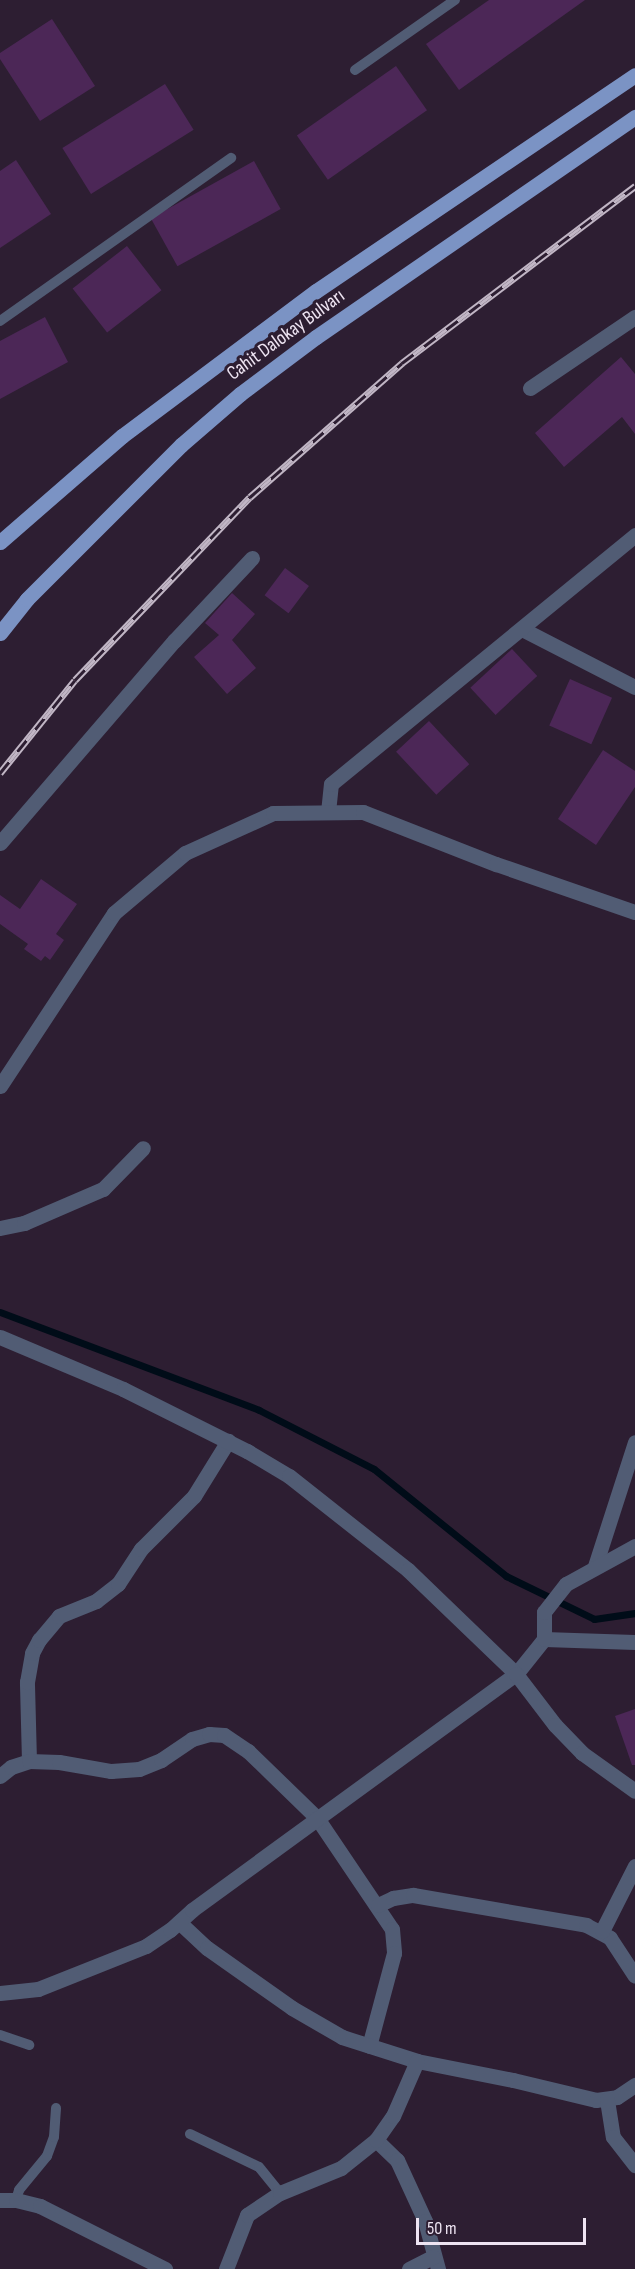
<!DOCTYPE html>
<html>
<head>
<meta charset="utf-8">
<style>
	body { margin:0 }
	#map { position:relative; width:635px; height:2269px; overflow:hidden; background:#2d1e32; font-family:"Sofia Sans Condensed",sans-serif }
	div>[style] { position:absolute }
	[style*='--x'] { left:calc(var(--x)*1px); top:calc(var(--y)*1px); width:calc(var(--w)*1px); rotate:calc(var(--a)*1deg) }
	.stream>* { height:7px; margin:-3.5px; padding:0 3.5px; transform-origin:3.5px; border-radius:3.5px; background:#000c18 }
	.building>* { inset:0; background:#4c2757; transform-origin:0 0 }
	.service>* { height:10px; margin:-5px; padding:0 5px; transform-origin:5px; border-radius:5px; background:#515c74 }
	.minor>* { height:15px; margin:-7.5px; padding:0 7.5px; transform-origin:7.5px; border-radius:7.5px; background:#515c74 }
	.tertiary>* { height:15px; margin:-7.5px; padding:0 7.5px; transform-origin:7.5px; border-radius:7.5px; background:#515c74 }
	.primary>* { height:15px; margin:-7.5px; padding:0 7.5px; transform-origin:7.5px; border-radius:7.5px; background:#7b93c4 }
	.rail>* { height:7px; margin-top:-3.5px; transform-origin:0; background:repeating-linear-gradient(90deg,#2d1e32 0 14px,#c1b6c5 0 28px); box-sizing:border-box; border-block:2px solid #c1b6c5 }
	span { translate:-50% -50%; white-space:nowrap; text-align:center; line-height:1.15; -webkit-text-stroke:6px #2d1e32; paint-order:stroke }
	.street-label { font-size:20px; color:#eee4f2 }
	.scale { position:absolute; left:416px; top:2218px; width:170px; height:27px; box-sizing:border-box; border:3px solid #eee4f2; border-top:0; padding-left:8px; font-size:18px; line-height:21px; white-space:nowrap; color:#eee4f2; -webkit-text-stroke:4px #2d1e32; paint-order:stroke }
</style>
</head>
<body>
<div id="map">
	<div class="stream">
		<div style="--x:0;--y:1312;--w:277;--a:20.7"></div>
		<div style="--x:259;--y:1410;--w:129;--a:27.2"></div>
		<div style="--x:374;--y:1469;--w:170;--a:39"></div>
		<div style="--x:506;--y:1576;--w:98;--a:26"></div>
		<div style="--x:594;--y:1619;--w:41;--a:-8.3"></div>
	</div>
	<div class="building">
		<div style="clip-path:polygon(489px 0,585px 0,459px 90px,426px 44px)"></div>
		<div style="clip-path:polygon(52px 19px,95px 86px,40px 121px,0 59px,0 53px)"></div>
		<div style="left:396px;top:66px;width:54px;height:121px;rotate:55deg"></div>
		<div style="left:165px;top:84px;width:54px;height:121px;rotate:58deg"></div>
		<div style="clip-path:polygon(16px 160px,51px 214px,0 248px,0 171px)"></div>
		<div style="left:254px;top:161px;width:55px;height:118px;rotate:61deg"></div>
		<div style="left:127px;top:246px;width:56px;height:69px;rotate:52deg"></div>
		<div style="clip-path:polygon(45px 317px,68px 362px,0 399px,0 341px)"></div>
		<div style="clip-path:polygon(621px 357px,635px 374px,635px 434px,622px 417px,564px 467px,535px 433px)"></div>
		<div style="left:285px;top:568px;width:30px;height:34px;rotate:37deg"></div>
		<div style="clip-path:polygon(232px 593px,255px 614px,232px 640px,256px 668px,227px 694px,194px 657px,219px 635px,205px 623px)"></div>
		<div style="left:512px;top:649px;width:37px;height:57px;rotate:47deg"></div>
		<div style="left:570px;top:679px;width:46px;height:51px;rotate:24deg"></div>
		<div style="left:429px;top:721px;width:59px;height:45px;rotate:47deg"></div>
		<div style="clip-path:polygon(603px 750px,635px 771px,635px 787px,596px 845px,558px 819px)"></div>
		<div style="clip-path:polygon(41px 879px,77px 904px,56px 934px,64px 940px,50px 960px,45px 956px,41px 961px,24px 949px,28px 944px,0 924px,0 895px,20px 909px)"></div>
		<div style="clip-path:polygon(635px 1709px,635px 1765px,632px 1765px,615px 1716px)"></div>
	</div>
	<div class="service">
		<div style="--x:355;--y:70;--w:122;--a:-35"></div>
		<div style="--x:0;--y:321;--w:283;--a:-35.2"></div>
		<div style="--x:0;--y:2035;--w:31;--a:19"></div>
		<div style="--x:190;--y:2134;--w:76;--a:25.6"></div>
		<div style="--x:259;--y:2167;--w:33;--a:51"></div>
		<div style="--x:16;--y:2200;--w:10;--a:-73"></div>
		<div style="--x:19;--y:2190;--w:44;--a:-50.5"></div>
		<div style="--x:47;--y:2156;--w:20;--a:-70"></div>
		<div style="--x:54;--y:2137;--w:29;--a:-86"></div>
	</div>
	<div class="minor">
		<div style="--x:530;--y:388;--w:127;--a:-34.1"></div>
		<div style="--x:522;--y:629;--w:127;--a:27.2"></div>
		<div style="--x:328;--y:812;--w:28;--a:-84"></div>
		<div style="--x:331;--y:784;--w:393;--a:-39.3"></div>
		<div style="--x:0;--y:843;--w:267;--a:-49.3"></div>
		<div style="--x:174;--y:641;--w:114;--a:-46.8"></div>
		<div style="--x:0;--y:1086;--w:207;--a:-56.6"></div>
		<div style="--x:114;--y:913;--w:93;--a:-40.2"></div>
		<div style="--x:185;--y:853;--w:97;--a:-24.4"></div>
		<div style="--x:273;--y:813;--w:90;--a:-0.6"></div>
		<div style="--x:363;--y:812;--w:143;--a:21.4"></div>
		<div style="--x:496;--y:864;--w:147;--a:19.1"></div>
		<div style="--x:0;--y:1228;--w:25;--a:-12"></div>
		<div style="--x:24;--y:1223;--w:86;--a:-23.3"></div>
		<div style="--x:103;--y:1189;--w:57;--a:-45.7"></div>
		<div style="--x:595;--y:1566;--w:130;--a:-72.1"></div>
		<div style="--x:544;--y:1639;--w:91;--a:1.9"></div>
		<div style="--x:29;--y:1761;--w:79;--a:-91.5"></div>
		<div style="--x:27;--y:1682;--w:29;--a:-80"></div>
		<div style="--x:32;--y:1653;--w:15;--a:-62"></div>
		<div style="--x:39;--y:1640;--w:31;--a:-50"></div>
		<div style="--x:59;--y:1616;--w:40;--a:-22"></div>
		<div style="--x:96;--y:1601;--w:28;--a:-38"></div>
		<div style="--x:118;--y:1584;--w:42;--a:-56.7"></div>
		<div style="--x:141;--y:1549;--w:75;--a:-45"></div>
		<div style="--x:194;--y:1496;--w:65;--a:-58.3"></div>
		<div style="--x:0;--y:1776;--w:14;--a:-39"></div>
		<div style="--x:11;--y:1767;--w:19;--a:-18"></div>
		<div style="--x:29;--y:1761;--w:30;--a:2"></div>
		<div style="--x:59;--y:1762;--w:53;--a:9.8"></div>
		<div style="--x:111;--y:1771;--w:28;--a:-4"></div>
		<div style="--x:139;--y:1769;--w:24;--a:-22"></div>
		<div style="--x:161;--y:1760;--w:37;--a:-34"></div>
		<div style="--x:192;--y:1739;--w:18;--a:-16"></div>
		<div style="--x:209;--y:1734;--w:15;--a:4"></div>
		<div style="--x:224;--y:1735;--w:29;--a:34"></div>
		<div style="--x:248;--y:1751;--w:96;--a:44.2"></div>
		<div style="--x:317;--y:1818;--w:134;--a:56"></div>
		<div style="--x:392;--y:1929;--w:24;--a:85"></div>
		<div style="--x:394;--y:1953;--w:96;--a:105"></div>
		<div style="--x:378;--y:1905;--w:17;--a:-25"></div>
		<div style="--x:393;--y:1898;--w:20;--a:-9"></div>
		<div style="--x:413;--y:1895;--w:176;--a:9.8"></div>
		<div style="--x:586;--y:1925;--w:27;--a:28"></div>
		<div style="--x:610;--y:1938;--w:45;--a:56.7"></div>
		<div style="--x:179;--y:1922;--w:38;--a:43"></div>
		<div style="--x:207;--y:1948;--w:104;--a:35.2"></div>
		<div style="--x:292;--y:2008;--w:58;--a:30.1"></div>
		<div style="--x:342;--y:2037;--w:79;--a:17.7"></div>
		<div style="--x:417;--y:2061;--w:98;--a:11.2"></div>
		<div style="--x:513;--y:2080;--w:85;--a:13.5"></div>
		<div style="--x:596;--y:2100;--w:21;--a:-8"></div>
		<div style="--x:617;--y:2097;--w:22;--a:-34"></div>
		<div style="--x:602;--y:1931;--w:73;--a:-63.1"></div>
		<div style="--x:0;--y:1993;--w:38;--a:-6"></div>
		<div style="--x:38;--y:1989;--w:116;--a:-21.7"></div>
		<div style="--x:146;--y:1946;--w:29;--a:-34"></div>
		<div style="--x:170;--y:1930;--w:30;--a:-42"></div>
		<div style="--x:192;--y:1910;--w:401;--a:-36.1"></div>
		<div style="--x:516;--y:1674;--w:45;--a:-51.3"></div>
		<div style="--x:544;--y:1639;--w:27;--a:-90"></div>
		<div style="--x:544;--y:1612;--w:36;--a:-52"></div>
		<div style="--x:566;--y:1584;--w:79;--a:-28.8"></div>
		<div style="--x:607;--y:2100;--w:37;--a:81"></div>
		<div style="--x:613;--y:2137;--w:36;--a:52"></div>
		<div style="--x:376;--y:2140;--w:29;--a:44"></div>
		<div style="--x:397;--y:2160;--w:67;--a:65.3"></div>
		<div style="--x:425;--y:2221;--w:50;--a:74.8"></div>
		<div style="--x:0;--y:2200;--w:16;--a:0"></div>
		<div style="--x:16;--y:2200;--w:25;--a:14"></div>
		<div style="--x:40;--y:2206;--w:140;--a:26.7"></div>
		<div style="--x:226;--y:2269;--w:58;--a:-68.7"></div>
		<div style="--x:247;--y:2215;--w:40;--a:-34"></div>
		<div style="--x:280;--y:2193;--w:66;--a:-22.3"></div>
		<div style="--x:341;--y:2168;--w:45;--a:-38.7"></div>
		<div style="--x:376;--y:2140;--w:29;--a:-55"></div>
		<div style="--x:393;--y:2116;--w:60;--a:-66.4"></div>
		<div style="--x:409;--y:2269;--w:27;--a:-27"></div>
	</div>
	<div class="tertiary">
		<div style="--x:0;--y:1337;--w:134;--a:22.9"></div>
		<div style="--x:123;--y:1389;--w:139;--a:26.6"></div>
		<div style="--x:247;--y:1451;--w:49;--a:30.8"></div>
		<div style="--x:289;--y:1476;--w:152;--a:38.3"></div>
		<div style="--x:408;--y:1570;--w:150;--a:43.9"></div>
		<div style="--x:516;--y:1674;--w:64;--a:52.6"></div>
		<div style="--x:555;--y:1725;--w:39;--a:46"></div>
		<div style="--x:582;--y:1753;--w:65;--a:35.6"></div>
	</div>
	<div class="primary">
		<div style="--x:0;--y:542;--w:162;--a:-41"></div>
		<div style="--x:122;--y:436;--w:242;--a:-36.8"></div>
		<div style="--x:316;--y:291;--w:385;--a:-34.1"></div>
		<div style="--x:0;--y:633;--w:43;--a:-51.5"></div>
		<div style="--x:27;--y:599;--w:218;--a:-45"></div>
		<div style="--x:181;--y:445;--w:78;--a:-40.8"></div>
		<div style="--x:240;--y:394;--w:95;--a:-36.9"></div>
		<div style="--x:316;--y:337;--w:388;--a:-34.6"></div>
	</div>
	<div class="rail">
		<div style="--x:0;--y:773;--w:119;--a:-51.1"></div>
		<div style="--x:75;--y:680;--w:253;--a:-46.3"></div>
		<div style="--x:250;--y:497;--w:203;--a:-41.4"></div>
		<div style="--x:402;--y:363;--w:293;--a:-37.2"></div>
	</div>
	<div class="street-label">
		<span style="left:286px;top:335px;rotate:-36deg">Cahit Dalokay Bulvarı</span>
	</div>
	<div class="scale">50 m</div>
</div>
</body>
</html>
